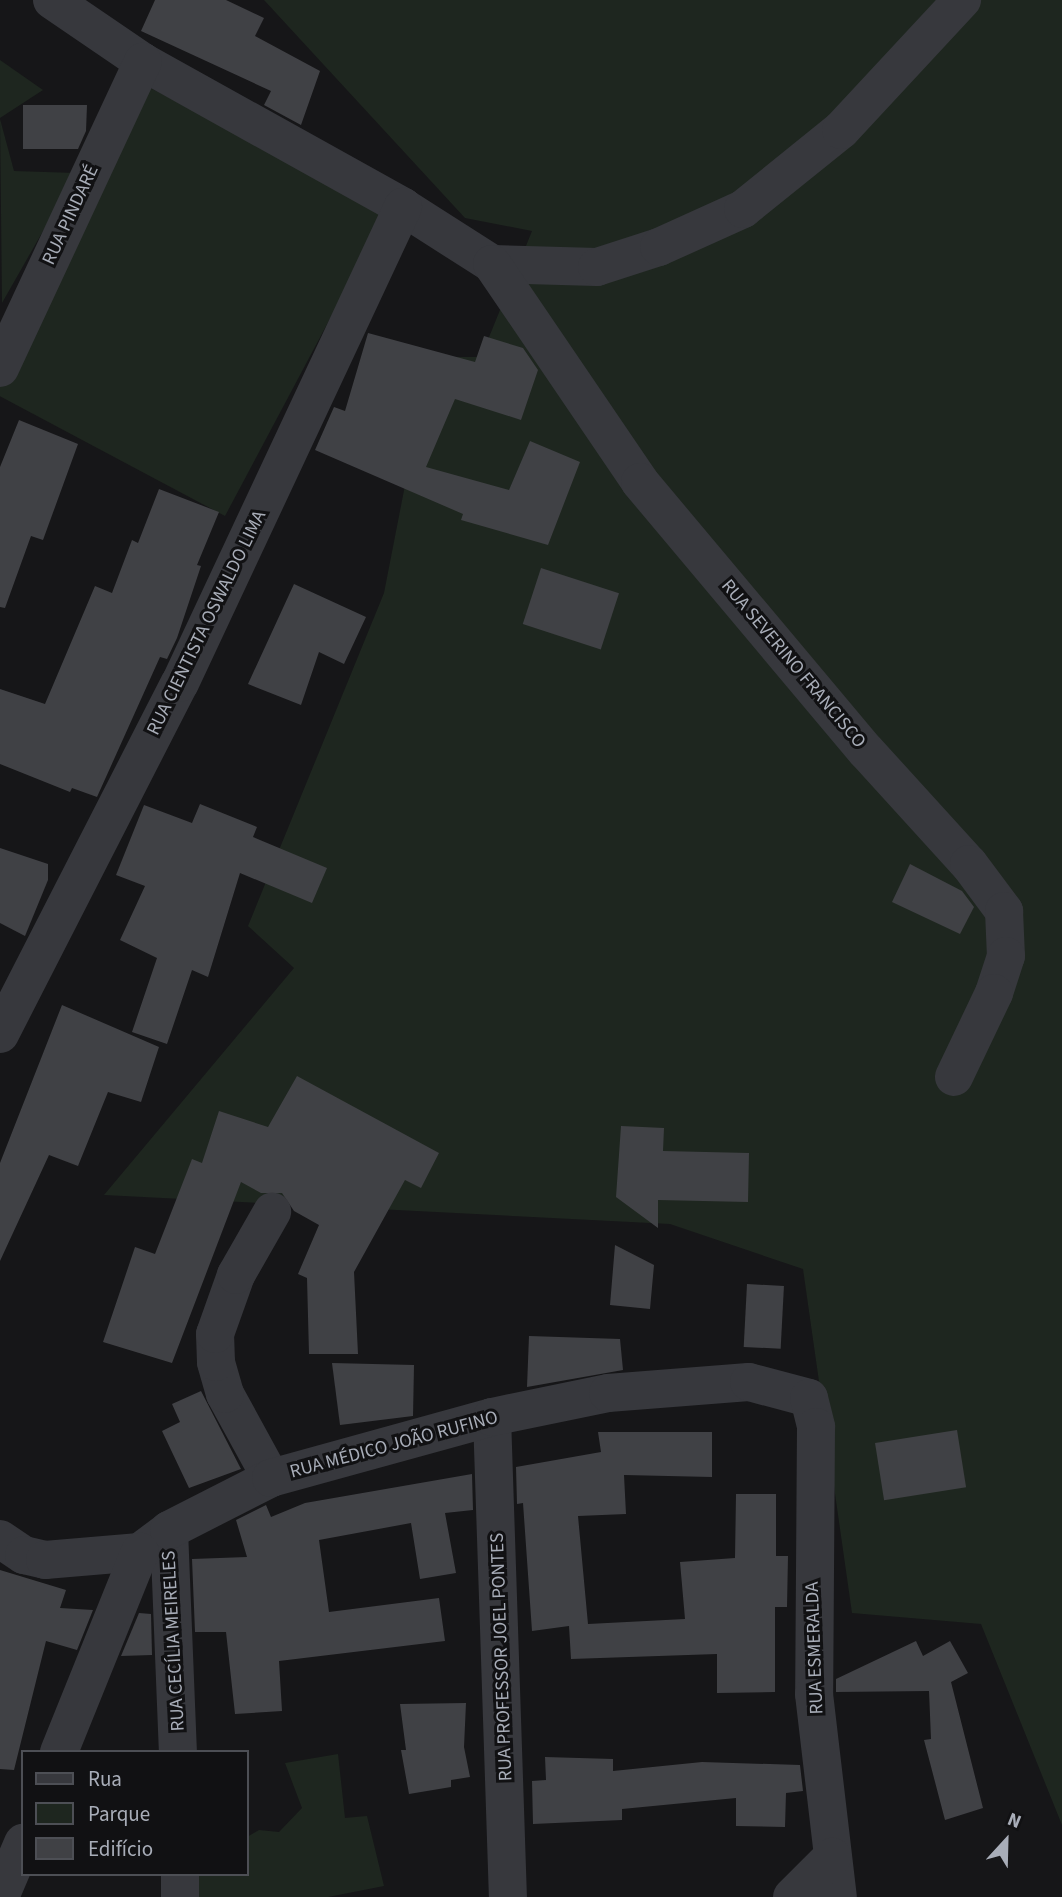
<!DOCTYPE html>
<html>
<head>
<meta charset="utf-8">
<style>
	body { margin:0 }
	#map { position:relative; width:1062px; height:1897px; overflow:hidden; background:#161618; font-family:"Source Sans 3",sans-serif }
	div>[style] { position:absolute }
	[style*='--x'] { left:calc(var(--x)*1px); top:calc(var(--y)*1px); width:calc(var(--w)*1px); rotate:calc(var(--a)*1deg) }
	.green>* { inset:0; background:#1e261f; transform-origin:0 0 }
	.building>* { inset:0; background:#404145; transform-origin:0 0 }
	.street>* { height:38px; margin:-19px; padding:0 19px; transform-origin:19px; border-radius:19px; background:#37383d }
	span { translate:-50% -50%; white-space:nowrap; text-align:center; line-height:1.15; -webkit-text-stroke:6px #111113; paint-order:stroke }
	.street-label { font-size:19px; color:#a8adb8 }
	.legend { position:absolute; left:21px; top:1750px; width:228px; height:126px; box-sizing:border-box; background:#111113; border:2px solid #4d4f55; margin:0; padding:9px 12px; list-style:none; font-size:21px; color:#a8adb8 }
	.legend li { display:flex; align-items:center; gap:14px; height:35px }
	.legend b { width:35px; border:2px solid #4d4f55 }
	.north { position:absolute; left:971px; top:1806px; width:70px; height:70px; -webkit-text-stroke:5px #111113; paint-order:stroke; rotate:22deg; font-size:19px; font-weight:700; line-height:28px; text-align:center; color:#a8adb8 }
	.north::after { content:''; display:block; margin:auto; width:24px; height:32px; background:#a8adb8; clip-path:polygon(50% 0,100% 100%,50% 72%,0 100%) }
</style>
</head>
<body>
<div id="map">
	<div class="green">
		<div style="clip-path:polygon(264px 0,1062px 0,1062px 1825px,981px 1624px,852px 1613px,803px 1269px,670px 1224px,104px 1195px,294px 968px,248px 926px,384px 593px,430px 357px,481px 357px,532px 231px,465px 218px)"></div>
		<div style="clip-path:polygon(0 60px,43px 90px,0 118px)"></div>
		<div style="left:145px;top:85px;width:273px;height:343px;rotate:28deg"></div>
		<div style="clip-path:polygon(0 119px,14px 171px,76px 173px,2px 303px)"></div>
		<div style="clip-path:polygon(338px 1754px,345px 1818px,367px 1816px,384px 1886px,328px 1897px,194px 1897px,195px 1874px,247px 1874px,247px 1837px,259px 1830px,279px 1832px,302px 1808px,285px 1763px)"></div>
	</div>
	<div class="building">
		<div style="clip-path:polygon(155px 0,226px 0,264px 18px,255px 36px,320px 71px,301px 125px,264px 105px,271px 91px,141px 31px)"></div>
		<div style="clip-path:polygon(23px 105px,87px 105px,86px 131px,78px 149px,23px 149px)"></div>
		<div style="clip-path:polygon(368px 333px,475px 362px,484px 336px,523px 348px,538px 370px,521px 420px,455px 399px,426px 467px,509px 490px,530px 441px,580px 462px,548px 545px,461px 520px,463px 514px,315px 450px,334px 407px,345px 411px)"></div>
		<div style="clip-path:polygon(19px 420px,78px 444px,43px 540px,31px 536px,5px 608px,0 607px,0 467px)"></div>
		<div style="clip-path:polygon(159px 489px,219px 512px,197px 565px,201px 566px,177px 638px,167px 659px,160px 657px,97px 797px,72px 788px,70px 792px,0 764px,0 689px,45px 704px,95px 586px,112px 593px,132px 540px,138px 543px)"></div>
		<div style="left:541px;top:568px;width:82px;height:59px;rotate:18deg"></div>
		<div style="clip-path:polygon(294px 584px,366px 617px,344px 664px,319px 652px,301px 705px,248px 684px)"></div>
		<div style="clip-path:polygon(200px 804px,257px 827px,253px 837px,327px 868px,312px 903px,240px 873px,208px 977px,192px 970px,167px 1044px,132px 1032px,157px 958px,120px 940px,145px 886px,116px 875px,144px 805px,192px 823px)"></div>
		<div style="clip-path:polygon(0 848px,48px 864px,48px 880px,25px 936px,0 923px)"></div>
		<div style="clip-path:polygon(910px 864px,962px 891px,974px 907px,960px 934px,892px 902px)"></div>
		<div style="clip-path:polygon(62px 1005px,159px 1047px,141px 1102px,108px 1092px,78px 1166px,49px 1155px,0 1261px,0 1163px)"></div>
		<div style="clip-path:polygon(297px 1076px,439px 1153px,421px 1188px,405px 1180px,354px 1272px,358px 1354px,309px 1354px,307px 1278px,298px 1274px,319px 1225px,294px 1211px,282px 1193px,261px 1193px,241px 1182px,172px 1363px,103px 1342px,135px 1247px,155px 1254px,192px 1159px,202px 1163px,219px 1111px,268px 1127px)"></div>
		<div style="clip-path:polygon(621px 1126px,664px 1128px,663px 1151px,749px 1153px,748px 1202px,658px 1200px,658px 1228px,616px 1197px)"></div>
		<div style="clip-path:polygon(615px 1245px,654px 1265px,650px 1309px,610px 1305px)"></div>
		<div style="left:747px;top:1284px;width:37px;height:63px;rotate:3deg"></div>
		<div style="clip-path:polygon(529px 1336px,620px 1339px,623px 1370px,527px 1387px)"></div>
		<div style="clip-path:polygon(332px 1363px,414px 1365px,413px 1416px,340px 1425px)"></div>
		<div style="clip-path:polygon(201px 1391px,241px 1469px,189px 1488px,162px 1431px,180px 1422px,172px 1404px)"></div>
		<div style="left:957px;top:1430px;width:58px;height:83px;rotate:81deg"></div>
		<div style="clip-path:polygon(598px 1432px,712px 1432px,712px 1477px,624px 1475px,626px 1514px,578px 1516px,588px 1624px,685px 1619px,680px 1562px,735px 1558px,736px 1494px,776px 1494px,776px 1556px,788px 1556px,787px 1607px,775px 1607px,775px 1692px,717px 1693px,717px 1654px,571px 1659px,569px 1626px,532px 1631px,523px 1503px,517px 1504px,516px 1467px,601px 1452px)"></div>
		<div style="clip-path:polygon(472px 1474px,473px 1510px,445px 1513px,456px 1573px,420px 1579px,411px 1523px,319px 1540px,329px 1612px,439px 1598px,445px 1641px,279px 1661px,282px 1711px,235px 1714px,226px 1632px,195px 1632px,192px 1559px,247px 1557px,236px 1520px,266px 1505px,271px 1517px,305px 1503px)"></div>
		<div style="clip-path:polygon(0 1570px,66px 1590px,60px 1608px,93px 1610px,77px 1650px,46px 1641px,14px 1770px,0 1769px)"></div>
		<div style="clip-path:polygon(139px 1613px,151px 1614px,152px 1655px,121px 1656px)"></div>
		<div style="clip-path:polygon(916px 1641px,923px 1656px,950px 1641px,968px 1673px,951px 1682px,983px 1808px,945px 1820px,924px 1740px,931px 1739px,929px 1691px,836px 1692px,836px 1679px)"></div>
		<div style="clip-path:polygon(466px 1703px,464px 1747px,470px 1777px,451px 1780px,451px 1787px,409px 1794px,401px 1750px,406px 1750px,400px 1704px)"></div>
		<div style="clip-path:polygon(545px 1757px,613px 1759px,613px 1771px,702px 1762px,800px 1765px,803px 1791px,786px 1793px,785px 1827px,736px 1826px,736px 1798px,622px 1809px,622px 1820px,533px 1824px,532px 1781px,546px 1780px)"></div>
	</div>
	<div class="street">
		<div style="--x:52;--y:0;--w:110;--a:34.3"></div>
		<div style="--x:143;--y:62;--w:298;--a:29.1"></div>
		<div style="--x:403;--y:207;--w:106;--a:32.6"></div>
		<div style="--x:492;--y:264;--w:105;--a:1.6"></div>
		<div style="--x:597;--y:267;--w:65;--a:-17.9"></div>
		<div style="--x:659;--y:247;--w:92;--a:-24.3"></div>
		<div style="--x:743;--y:209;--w:126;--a:-38.9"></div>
		<div style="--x:841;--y:130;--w:178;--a:-47.1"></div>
		<div style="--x:492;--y:264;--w:263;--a:55.8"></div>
		<div style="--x:640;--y:482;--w:351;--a:50"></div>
		<div style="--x:866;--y:751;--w:153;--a:47.7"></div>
		<div style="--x:969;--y:864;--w:59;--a:53.3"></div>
		<div style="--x:1004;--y:911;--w:45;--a:87.5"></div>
		<div style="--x:1006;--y:956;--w:39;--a:108"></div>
		<div style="--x:994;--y:993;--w:93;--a:115.5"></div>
		<div style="--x:0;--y:368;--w:338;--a:-65"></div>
		<div style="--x:0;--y:1034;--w:394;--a:-62.9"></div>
		<div style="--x:180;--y:683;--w:526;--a:-64.9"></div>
		<div style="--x:492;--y:1417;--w:480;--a:88.1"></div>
		<div style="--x:271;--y:1478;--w:96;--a:-118.7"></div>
		<div style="--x:225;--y:1394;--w:33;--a:-106"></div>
		<div style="--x:216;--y:1362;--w:28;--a:-92"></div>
		<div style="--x:215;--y:1334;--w:63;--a:-70.4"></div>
		<div style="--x:236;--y:1275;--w:73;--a:-60.3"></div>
		<div style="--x:169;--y:1530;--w:222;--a:87.7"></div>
		<div style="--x:0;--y:1539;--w:29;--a:34"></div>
		<div style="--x:24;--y:1555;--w:22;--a:13"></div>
		<div style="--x:45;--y:1560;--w:95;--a:-4.8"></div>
		<div style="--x:140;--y:1552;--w:36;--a:-37"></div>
		<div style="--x:169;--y:1530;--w:114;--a:-27"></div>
		<div style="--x:271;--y:1478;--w:229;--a:-15.4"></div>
		<div style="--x:492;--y:1417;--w:118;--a:-11.7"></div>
		<div style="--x:608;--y:1393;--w:141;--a:-4.5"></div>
		<div style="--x:749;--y:1382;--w:62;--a:14.9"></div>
		<div style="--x:809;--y:1398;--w:30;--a:76"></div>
		<div style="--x:816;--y:1427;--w:267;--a:90.4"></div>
		<div style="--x:814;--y:1694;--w:204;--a:83.3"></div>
		<div style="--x:59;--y:1752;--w:216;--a:-68"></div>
		<div style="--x:180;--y:1874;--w:23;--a:90"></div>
		<div style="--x:0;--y:1897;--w:59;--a:-66.9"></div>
		<div style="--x:792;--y:1897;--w:57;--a:-45"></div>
	</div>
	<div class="street-label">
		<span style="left:71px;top:215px;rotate:-65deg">RUA PINDARÉ</span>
		<span style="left:207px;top:623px;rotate:-64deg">RUA CIENTISTA OSWALDO LIMA</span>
		<span style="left:793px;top:664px;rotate:50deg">RUA SEVERINO FRANCISCO</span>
		<span style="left:394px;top:1445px;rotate:-15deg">RUA MÉDICO JOÃO RUFINO</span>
		<span style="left:174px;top:1641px;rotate:-93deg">RUA CECÍLIA MEIRELES</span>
		<span style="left:815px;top:1648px;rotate:-92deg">RUA ESMERALDA</span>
		<span style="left:502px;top:1657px;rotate:-92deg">RUA PROFESSOR JOEL PONTES</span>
	</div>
	<ul class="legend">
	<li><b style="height:9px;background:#37383d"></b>Rua</li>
	<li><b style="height:19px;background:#1e261f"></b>Parque</li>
	<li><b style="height:19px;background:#404145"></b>Edifício</li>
	</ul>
	<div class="north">N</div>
</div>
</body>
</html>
